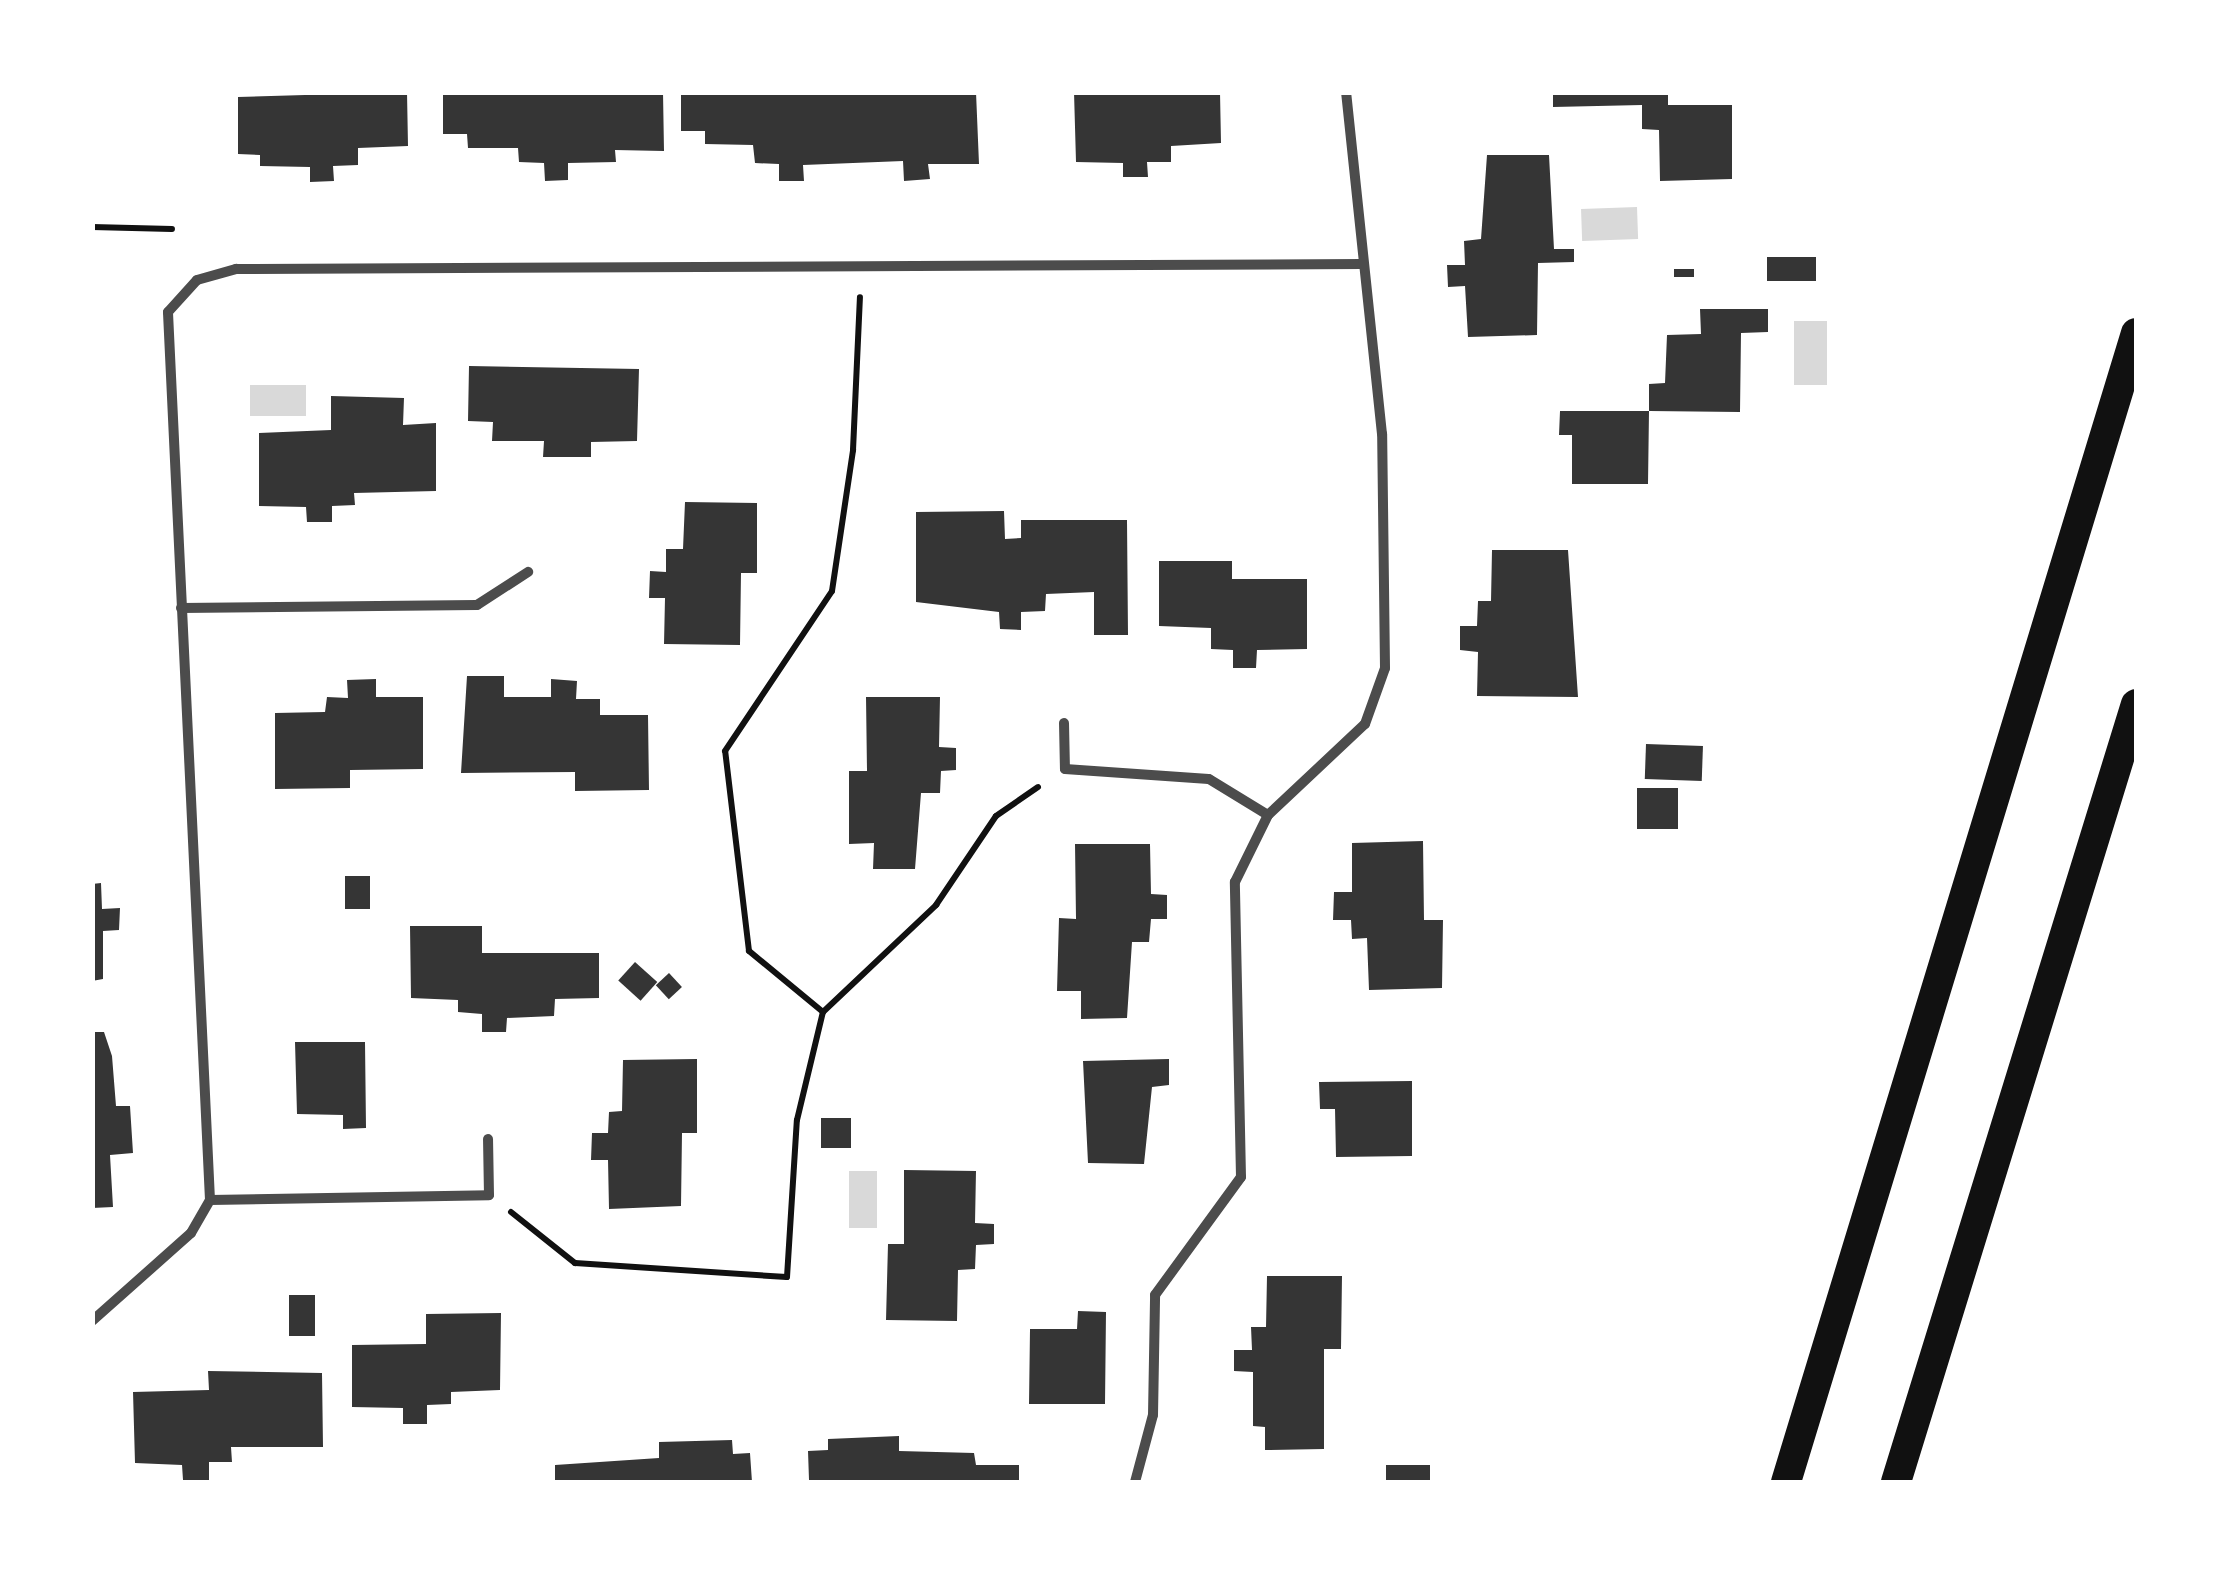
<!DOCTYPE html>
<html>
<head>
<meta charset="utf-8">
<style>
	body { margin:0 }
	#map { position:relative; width:2229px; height:1575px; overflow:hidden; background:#fff; font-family:"Alegreya Sans",sans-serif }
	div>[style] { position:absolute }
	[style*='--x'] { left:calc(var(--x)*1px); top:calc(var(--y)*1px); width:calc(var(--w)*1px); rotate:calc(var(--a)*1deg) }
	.water>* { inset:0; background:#d9d9d9; transform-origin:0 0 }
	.building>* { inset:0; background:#353535; transform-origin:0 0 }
	.path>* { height:6px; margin:-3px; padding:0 3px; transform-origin:3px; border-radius:3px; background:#111 }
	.minor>* { height:10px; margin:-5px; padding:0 5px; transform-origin:5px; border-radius:5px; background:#4c4c4c }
	.motorway>* { height:30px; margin:-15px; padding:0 15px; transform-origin:15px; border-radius:15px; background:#111 }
	span { translate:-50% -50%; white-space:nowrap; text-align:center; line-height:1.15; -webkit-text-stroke:10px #fff; paint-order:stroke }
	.frame { position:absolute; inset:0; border:95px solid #fff; pointer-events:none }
</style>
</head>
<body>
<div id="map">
	<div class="water">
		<div style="left:1637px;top:207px;width:32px;height:56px;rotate:88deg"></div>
		<div style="left:1794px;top:321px;width:33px;height:64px"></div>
		<div style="left:250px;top:385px;width:56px;height:31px"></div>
		<div style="left:849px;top:1171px;width:28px;height:57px"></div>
	</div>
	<div class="building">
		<div style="clip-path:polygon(407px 92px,408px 146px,358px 148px,358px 165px,333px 166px,334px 181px,310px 182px,310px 167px,260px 166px,260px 155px,238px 154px,238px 97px)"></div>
		<div style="clip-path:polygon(443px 92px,663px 92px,664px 151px,615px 150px,616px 162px,568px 163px,568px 180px,545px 181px,544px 163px,519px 162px,518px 148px,468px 148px,467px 134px,443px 134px)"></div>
		<div style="clip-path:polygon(681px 92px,976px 92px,979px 164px,928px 164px,930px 179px,904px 181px,903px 161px,803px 165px,804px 181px,779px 181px,779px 164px,755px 163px,753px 145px,705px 144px,705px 131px,681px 131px)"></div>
		<div style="clip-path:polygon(1074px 92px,1220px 92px,1221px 143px,1171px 146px,1171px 162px,1147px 162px,1148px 177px,1123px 177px,1123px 163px,1076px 162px)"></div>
		<div style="clip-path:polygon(1553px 92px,1668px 92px,1668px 105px,1732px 105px,1732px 179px,1660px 181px,1659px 130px,1642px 129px,1642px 105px,1553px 107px)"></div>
		<div style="clip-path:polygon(1487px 155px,1549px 155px,1554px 249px,1574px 249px,1574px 262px,1538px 263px,1537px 335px,1468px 337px,1465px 286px,1448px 287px,1447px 265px,1465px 265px,1464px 241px,1481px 239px)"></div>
		<div style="left:1816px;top:257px;width:24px;height:49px;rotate:90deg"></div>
		<div style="left:1674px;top:269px;width:20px;height:8px"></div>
		<div style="clip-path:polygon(1700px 309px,1768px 309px,1768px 332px,1741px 333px,1740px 412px,1649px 411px,1649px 384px,1665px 383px,1667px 335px,1701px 334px)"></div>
		<div style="clip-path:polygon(469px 366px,639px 369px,637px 441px,591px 442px,591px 457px,543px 457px,544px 441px,492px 441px,493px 422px,468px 421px)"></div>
		<div style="clip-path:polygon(331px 396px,404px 398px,403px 425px,436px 423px,436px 491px,354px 493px,355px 505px,332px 506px,332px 522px,307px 522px,306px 507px,259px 506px,259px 433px,331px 430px)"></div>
		<div style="clip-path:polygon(1560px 411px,1649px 411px,1648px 484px,1572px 484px,1572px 435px,1559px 435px)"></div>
		<div style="clip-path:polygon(685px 502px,757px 503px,757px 573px,741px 573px,740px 645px,664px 644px,665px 598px,649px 598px,650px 571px,666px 572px,666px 549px,683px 549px)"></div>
		<div style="clip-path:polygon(1004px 511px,1005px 539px,1021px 538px,1021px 520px,1127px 520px,1128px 635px,1094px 635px,1094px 592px,1046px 594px,1045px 611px,1021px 612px,1021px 630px,1000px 629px,999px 612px,916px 602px,916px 512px)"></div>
		<div style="clip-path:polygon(1492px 550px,1568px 550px,1578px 697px,1477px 696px,1478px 652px,1460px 650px,1460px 626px,1477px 626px,1478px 601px,1491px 601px)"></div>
		<div style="clip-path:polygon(1159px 561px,1232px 561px,1232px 579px,1307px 579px,1307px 649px,1257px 650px,1256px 668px,1233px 668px,1233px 650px,1211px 649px,1211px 628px,1159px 626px)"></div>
		<div style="clip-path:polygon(467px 676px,504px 676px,504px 697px,551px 697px,551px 679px,577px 681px,576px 699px,600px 699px,600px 715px,648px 715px,649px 790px,575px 791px,575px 772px,461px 773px)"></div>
		<div style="clip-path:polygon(376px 679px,376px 697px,423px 697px,423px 769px,350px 770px,350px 788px,275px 789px,275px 713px,325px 712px,327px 697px,348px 698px,347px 680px)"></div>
		<div style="clip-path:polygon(866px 697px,940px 697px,939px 747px,956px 748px,956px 770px,941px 771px,940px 793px,921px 793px,915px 869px,873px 869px,874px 843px,849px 844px,849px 771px,867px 771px)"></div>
		<div style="left:1646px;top:744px;width:57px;height:35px;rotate:2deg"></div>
		<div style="left:1637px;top:788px;width:41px;height:41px"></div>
		<div style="clip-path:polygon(1423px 841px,1424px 920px,1443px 920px,1442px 988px,1369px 990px,1367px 938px,1352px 939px,1351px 920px,1333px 920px,1334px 892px,1352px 892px,1352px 843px)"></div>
		<div style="clip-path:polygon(1075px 844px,1150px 844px,1151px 894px,1167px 895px,1167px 919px,1151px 919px,1149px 942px,1132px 942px,1127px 1018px,1081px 1019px,1081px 991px,1057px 991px,1059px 918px,1076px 919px)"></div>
		<div style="left:345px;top:876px;width:25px;height:33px"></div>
		<div style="clip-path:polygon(101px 883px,102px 909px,120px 908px,119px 930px,103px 931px,103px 979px,92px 981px,92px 884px)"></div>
		<div style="clip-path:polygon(410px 926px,482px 926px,482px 953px,599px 953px,599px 998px,555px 999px,554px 1016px,507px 1018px,506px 1032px,482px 1032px,482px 1014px,458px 1012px,458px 1000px,411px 998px)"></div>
		<div style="left:635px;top:962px;width:30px;height:25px;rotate:42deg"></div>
		<div style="left:669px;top:973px;width:19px;height:18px;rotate:47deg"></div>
		<div style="clip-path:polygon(92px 1032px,104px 1032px,112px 1056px,116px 1106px,130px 1106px,133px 1153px,110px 1155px,113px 1207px,92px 1208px)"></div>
		<div style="clip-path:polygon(295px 1042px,365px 1042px,366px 1128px,343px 1129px,343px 1115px,297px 1114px)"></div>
		<div style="clip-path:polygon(697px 1059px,697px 1133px,682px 1133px,681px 1206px,609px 1209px,608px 1160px,591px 1160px,592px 1133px,608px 1133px,609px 1112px,622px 1111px,623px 1060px)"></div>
		<div style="clip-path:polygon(1169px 1059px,1169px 1085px,1152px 1087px,1144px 1164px,1088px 1163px,1083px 1061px)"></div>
		<div style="clip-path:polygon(1412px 1081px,1412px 1156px,1336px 1157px,1335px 1109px,1320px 1109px,1319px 1082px)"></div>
		<div style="left:821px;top:1118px;width:30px;height:30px"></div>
		<div style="clip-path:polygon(904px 1170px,976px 1171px,975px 1223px,994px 1224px,994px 1244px,976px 1245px,975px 1269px,958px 1270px,957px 1321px,886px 1320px,888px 1244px,904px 1244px)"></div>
		<div style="clip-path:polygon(1267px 1276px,1342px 1276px,1341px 1349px,1324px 1349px,1324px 1449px,1265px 1450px,1265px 1427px,1253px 1426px,1253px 1372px,1234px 1371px,1234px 1350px,1252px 1350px,1251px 1327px,1266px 1327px)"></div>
		<div style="left:289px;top:1295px;width:26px;height:41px"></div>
		<div style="clip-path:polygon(1078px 1311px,1106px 1312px,1105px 1404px,1029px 1404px,1030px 1329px,1077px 1329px)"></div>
		<div style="clip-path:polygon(501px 1313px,500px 1390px,451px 1392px,451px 1404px,427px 1405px,427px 1424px,403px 1424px,403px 1408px,352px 1407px,352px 1345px,426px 1344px,426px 1314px)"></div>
		<div style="clip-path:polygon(208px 1371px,322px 1373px,323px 1447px,231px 1447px,232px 1462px,209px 1462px,209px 1481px,183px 1480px,182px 1465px,135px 1463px,133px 1392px,209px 1390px)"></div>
		<div style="clip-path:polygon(899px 1436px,899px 1451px,974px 1453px,976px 1465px,1019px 1465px,1019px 1482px,809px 1480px,808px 1451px,828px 1450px,828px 1439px)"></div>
		<div style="clip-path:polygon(732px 1440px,733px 1454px,750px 1453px,752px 1482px,555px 1482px,555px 1465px,659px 1458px,659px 1442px)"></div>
		<div style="left:1386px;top:1465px;width:44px;height:17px"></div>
	</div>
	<div class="path">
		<div style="--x:92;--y:227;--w:80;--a:1.4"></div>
		<div style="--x:823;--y:1012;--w:156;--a:-43.4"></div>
		<div style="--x:936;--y:905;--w:107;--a:-56"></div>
		<div style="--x:996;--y:816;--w:51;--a:-34.6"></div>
		<div style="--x:511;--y:1212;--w:82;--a:38.6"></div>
		<div style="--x:575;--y:1263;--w:212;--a:3.8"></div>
		<div style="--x:787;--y:1277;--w:157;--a:-86.4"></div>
		<div style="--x:797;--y:1120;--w:111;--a:-76.5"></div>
		<div style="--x:823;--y:1012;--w:96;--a:-140.5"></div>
		<div style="--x:749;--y:951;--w:201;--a:-96.8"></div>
		<div style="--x:725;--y:751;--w:192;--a:-56.2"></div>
		<div style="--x:832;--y:591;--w:143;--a:-81.5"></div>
		<div style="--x:853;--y:450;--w:153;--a:-87.4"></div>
	</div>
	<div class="minor">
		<div style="--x:181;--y:608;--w:296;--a:-0.6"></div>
		<div style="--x:477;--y:605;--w:61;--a:-32.9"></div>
		<div style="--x:1064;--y:723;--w:46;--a:88.8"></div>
		<div style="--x:1065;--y:769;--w:144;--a:4"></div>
		<div style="--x:1209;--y:779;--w:69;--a:31.4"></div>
		<div style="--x:210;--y:1200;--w:279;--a:-1"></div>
		<div style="--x:489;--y:1195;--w:56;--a:-91"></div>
		<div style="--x:92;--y:1321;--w:132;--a:-41.6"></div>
		<div style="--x:191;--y:1233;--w:38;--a:-60"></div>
		<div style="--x:210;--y:1200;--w:889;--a:-92.71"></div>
		<div style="--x:168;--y:312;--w:43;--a:-47.8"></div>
		<div style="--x:197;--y:280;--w:41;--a:-15.8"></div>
		<div style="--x:236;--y:269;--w:1126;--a:-0.25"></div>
		<div style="--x:1135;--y:1482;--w:69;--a:-75"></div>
		<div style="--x:1153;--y:1415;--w:120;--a:-89"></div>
		<div style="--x:1155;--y:1295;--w:146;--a:-53.9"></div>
		<div style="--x:1241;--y:1177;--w:295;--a:-91.2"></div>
		<div style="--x:1235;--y:882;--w:75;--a:-63.8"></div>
		<div style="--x:1268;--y:815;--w:133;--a:-43.2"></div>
		<div style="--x:1365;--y:724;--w:59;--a:-70.3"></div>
		<div style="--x:1385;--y:668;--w:234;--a:-90.7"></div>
		<div style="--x:1382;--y:434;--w:344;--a:-96"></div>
	</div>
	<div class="motorway">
		<div style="--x:1786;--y:1482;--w:1201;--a:-73.06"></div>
		<div style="--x:1896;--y:1482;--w:814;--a:-72.86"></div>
	</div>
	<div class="frame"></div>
</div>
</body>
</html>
